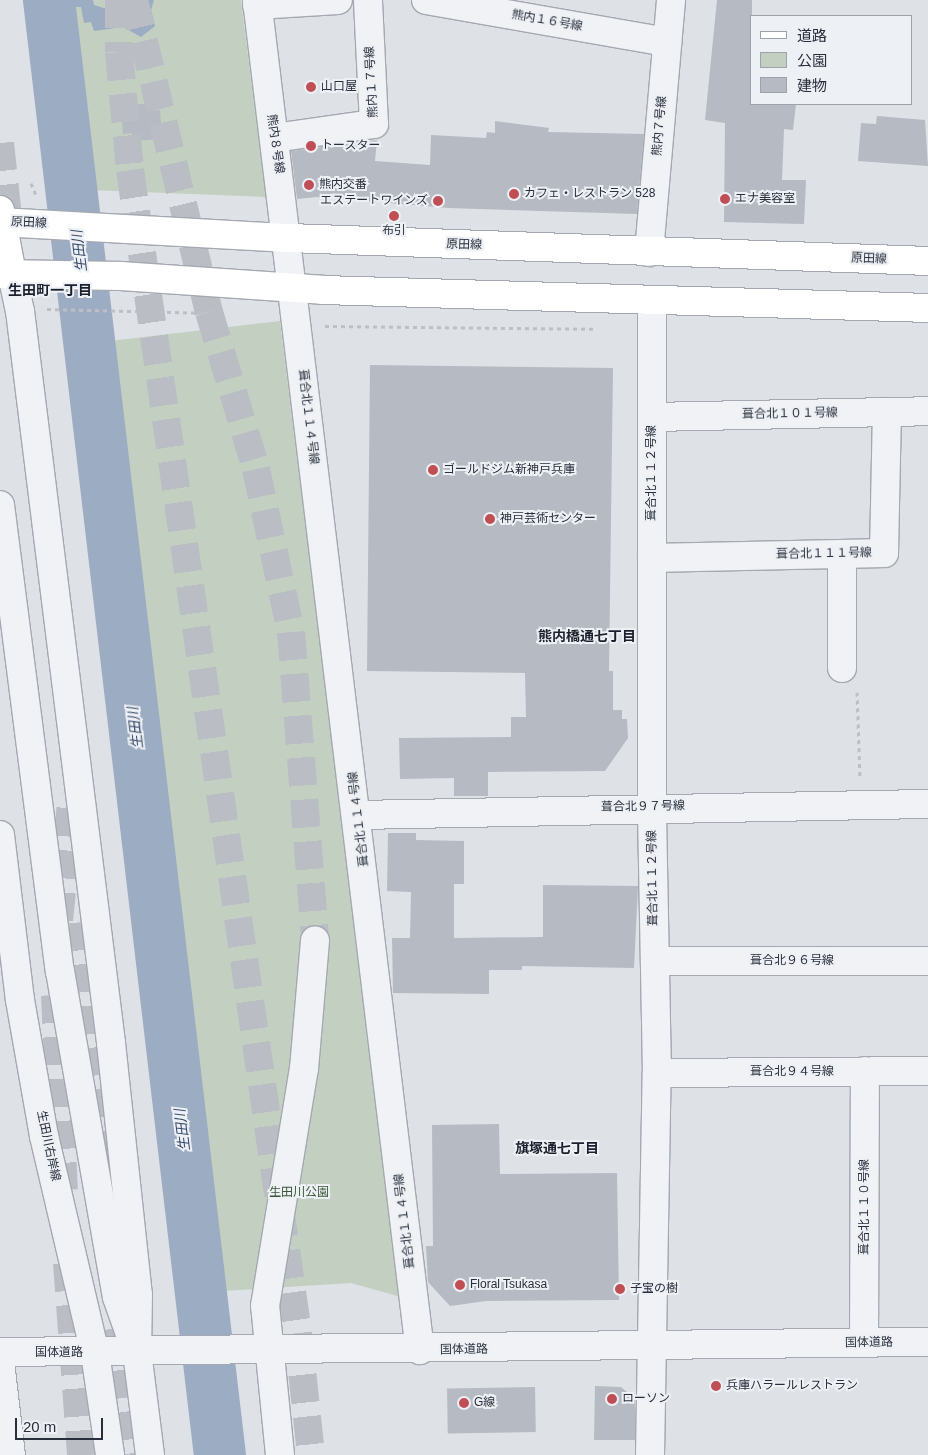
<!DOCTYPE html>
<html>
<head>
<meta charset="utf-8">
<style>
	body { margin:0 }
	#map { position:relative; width:928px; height:1455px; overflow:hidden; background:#dee1e6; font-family:Arial,"Noto Sans JP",sans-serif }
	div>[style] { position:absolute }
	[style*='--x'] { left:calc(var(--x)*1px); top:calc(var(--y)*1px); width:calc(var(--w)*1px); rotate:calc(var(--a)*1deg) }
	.green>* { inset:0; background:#c3cfc0 }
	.water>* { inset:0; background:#9cacc3 }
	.river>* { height:52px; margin:-26px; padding:0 26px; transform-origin:26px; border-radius:26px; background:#9cacc3 }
	.building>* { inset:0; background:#b6bac2; transform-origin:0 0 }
	.tertiary-tunnel>* { height:28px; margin-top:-14px; transform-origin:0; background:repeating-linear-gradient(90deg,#babdc4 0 28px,transparent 0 42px) }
	.path>* { height:3px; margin-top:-1.5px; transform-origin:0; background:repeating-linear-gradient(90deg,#bdbfc5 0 4px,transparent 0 8px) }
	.roads { filter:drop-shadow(1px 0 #a4a8b0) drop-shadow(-1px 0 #a4a8b0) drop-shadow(0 1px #a4a8b0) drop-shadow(0 -1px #a4a8b0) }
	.minor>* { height:28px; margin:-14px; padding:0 14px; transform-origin:14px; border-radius:14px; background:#f1f2f5 }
	.tertiary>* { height:28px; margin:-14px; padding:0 14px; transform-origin:14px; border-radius:14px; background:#f1f2f5 }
	.primary>* { height:28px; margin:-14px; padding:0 14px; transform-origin:14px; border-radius:14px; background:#fff }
	.dots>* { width:14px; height:14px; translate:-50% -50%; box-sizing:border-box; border:2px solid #edf0f4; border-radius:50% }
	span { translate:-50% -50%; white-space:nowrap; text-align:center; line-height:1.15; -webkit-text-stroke:4px #edf0f4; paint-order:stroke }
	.street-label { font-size:12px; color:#292e3c }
	.poi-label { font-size:12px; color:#292e3c }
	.left { translate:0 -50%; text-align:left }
	.right { translate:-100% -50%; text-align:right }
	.park-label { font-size:12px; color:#3b5638 }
	.water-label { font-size:14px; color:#374a6b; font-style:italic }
	.neighbourhood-label { font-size:14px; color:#1b1f2c; font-weight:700 }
	.legend { position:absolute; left:750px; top:15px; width:162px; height:90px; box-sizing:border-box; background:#edf0f4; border:1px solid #9fa2aa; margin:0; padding:6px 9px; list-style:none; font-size:15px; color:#292e3c }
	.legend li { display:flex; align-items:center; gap:10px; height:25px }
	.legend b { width:25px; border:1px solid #9fa2aa }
	.scale { position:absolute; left:15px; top:1418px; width:88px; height:22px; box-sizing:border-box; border:2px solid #292e3c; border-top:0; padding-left:6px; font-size:15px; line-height:18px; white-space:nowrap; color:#292e3c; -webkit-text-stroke:4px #edf0f4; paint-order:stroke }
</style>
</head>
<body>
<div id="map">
	<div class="green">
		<div style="clip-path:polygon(65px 0,241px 0,266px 197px,90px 190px)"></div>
		<div style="clip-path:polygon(280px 321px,401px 1297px,351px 1283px,222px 1291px,110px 341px)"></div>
	</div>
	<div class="water">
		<div style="clip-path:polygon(74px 0,93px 0,94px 5px,107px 9px,108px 16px,122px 15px,139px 0,154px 0,151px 10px,155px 26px,141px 37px,123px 27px,94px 31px,91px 22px,84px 23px,81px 7px,74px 7px)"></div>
	</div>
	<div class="river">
		<div style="--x:49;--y:0;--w:1465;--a:83.3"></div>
	</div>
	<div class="building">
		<div style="clip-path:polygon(717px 0,752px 0,752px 104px,796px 104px,793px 130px,784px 129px,782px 180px,806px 180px,804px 224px,724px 222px,725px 123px,705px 120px)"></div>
		<div style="clip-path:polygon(147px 104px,148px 111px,160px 110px,162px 139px,132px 141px,132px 133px,123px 134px,121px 105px)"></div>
		<div style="clip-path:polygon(877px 116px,925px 120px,928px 166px,858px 161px,861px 123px,876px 124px)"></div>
		<div style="clip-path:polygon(495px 121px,549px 128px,548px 132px,644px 134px,637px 214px,449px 208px,317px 197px,297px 199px,291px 151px,377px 140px,375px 161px,430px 165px,431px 135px,486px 138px,487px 132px,495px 133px)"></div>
		<div style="clip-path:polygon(370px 365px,613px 368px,609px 671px,613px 671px,613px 710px,622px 710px,622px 719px,627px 719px,628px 738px,605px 771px,488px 772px,488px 796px,454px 796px,454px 778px,400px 779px,399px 738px,511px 737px,511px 717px,526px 717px,525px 673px,367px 671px)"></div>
		<div style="clip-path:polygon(388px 833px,416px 833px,416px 840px,464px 841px,464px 884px,454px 884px,454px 938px,543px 937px,543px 885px,638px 886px,634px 968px,522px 966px,522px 970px,489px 970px,489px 994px,393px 993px,392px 938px,410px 938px,411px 892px,387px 891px)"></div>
		<div style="clip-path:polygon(499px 1124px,500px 1174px,617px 1173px,619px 1300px,486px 1301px,450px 1306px,428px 1282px,426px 1246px,433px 1246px,432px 1125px)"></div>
		<div style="clip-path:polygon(595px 1386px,621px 1387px,635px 1399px,635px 1440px,594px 1440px)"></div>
		<div style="left:535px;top:1387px;width:45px;height:88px;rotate:89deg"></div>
	</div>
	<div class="tertiary-tunnel">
		<div style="--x:119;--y:0;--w:52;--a:90"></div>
		<div style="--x:119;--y:52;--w:119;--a:84.7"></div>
		<div style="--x:130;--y:170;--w:1175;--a:81.78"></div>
		<div style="--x:298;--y:1333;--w:123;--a:83.9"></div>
		<div style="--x:134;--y:0;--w:321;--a:76.5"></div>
		<div style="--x:209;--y:312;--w:164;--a:73.3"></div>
		<div style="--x:256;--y:469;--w:167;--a:77.9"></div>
		<div style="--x:291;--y:632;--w:309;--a:85.5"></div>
		<div style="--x:0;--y:143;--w:93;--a:83.8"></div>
		<div style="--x:59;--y:920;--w:126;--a:-84.1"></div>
		<div style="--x:83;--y:922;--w:229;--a:85.2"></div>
		<div style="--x:55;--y:995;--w:195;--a:87.4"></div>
		<div style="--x:67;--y:1263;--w:193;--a:85.8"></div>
		<div style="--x:118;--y:1328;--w:128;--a:82.4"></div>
	</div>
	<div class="path">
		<div style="--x:31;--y:183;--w:15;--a:67"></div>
		<div style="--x:47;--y:309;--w:164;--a:1.4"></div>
		<div style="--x:325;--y:326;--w:269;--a:0.6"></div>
		<div style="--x:857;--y:692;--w:86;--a:88"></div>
	</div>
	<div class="roads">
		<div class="minor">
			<div style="--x:257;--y:0;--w:1360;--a:83.12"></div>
			<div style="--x:426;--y:0;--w:245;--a:9.9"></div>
			<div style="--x:257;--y:5;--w:81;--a:-3.5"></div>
			<div style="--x:274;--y:138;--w:101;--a:-8"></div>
			<div style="--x:374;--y:124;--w:124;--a:-92.8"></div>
			<div style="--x:649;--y:252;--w:253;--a:-85"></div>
			<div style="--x:652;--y:417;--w:276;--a:-1.2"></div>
			<div style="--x:842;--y:554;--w:114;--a:90"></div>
			<div style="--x:652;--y:558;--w:232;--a:-1.2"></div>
			<div style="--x:884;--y:553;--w:141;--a:-88.8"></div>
			<div style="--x:358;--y:815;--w:570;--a:-1.11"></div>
			<div style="--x:655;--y:961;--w:273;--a:0"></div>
			<div style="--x:657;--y:1073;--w:271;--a:-0.4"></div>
			<div style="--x:864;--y:1343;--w:272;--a:-89.8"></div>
			<div style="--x:0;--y:1362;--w:94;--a:83.3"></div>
			<div style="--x:650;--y:1455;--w:382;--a:-89"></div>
			<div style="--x:657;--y:1073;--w:266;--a:-91.1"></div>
			<div style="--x:652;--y:807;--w:507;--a:-90"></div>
		</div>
		<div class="tertiary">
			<div style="--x:12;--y:274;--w:38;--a:78"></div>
			<div style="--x:20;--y:311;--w:738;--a:82.91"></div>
			<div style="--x:111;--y:1043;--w:253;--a:83.9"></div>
			<div style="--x:138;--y:1295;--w:57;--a:91"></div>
			<div style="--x:137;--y:1352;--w:104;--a:82.8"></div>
			<div style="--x:0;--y:505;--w:470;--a:82.7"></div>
			<div style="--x:60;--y:971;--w:331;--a:80.1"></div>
			<div style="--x:117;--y:1297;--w:42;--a:70.7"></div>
			<div style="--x:0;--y:835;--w:166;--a:83.1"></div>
			<div style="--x:20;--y:1000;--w:138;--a:80"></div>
			<div style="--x:44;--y:1136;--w:223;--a:76.8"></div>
			<div style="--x:95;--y:1353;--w:103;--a:81.6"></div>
			<div style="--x:0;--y:1352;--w:928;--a:-0.62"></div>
			<div style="--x:280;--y:1455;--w:150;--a:-95.7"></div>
			<div style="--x:265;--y:1306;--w:240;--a:-80.7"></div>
			<div style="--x:304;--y:1069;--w:129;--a:-85.1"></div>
		</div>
		<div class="primary">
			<div style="--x:0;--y:210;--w:65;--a:79.4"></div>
			<div style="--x:0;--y:222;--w:289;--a:3.2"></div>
			<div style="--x:289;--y:238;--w:639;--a:2.06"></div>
			<div style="--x:0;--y:274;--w:120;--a:1"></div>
			<div style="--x:120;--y:276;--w:203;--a:3.9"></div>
			<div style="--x:323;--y:290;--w:605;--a:1.7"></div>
		</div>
	</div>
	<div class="dots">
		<div style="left:311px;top:87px;background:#c04f55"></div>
		<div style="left:311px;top:146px;background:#c04f55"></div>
		<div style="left:309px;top:185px;background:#c04f55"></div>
		<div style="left:514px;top:194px;background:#c04f55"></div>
		<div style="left:725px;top:199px;background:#c04f55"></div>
		<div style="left:438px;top:201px;background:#c04f55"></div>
		<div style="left:394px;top:216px;background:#c04f55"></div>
		<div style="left:433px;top:470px;background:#c04f55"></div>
		<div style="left:490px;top:519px;background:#c04f55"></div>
		<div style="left:460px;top:1285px;background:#c04f55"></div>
		<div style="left:620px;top:1289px;background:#c04f55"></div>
		<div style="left:716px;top:1386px;background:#c04f55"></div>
		<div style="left:612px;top:1399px;background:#c04f55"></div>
		<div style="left:464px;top:1403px;background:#c04f55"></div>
	</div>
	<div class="street-label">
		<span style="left:547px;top:21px;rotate:10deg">熊内１６号線</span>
		<span style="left:372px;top:82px;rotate:-93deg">熊内１７号線</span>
		<span style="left:660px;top:126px;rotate:-85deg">熊内７号線</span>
		<span style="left:275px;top:144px;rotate:82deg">熊内８号線</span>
		<span style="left:29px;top:223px;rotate:3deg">原田線</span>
		<span style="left:464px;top:245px;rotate:2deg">原田線</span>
		<span style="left:869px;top:259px;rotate:2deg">原田線</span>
		<span style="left:790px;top:414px;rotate:-1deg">葺合北１０１号線</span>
		<span style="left:308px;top:417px;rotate:83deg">葺合北１１４号線</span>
		<span style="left:652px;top:473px;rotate:-90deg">葺合北１１２号線</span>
		<span style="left:824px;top:554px;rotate:-1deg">葺合北１１１号線</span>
		<span style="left:643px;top:807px;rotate:-1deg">葺合北９７号線</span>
		<span style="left:359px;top:819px;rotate:-97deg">葺合北１１４号線</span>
		<span style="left:653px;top:878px;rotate:-91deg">葺合北１１２号線</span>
		<span style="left:792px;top:961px">葺合北９６号線</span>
		<span style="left:792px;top:1072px">葺合北９４号線</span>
		<span style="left:48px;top:1146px;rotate:78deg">生田川右岸線</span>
		<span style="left:865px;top:1207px;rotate:-90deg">葺合北１１０号線</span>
		<span style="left:405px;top:1221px;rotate:-97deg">葺合北１１４号線</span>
		<span style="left:869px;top:1343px;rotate:-1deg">国体道路</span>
		<span style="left:464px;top:1350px;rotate:-1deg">国体道路</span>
		<span style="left:59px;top:1353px">国体道路</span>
	</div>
	<div class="poi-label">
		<span class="left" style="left:321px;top:87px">山口屋</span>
		<span class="left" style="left:321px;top:146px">トースター</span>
		<span class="left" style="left:319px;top:185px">熊内交番</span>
		<span class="left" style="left:524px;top:194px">カフェ・レストラン 528</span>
		<span class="left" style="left:735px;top:199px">エナ美容室</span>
		<span class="right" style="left:428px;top:201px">エステートワインズ</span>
		<span style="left:394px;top:231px">布引</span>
		<span class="left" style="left:443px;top:470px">ゴールドジム新神戸兵庫</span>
		<span class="left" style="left:500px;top:519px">神戸芸術センター</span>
		<span class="left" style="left:470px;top:1285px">Floral Tsukasa</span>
		<span class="left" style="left:630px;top:1289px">子宝の樹</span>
		<span class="left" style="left:726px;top:1386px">兵庫ハラールレストラン</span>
		<span class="left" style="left:622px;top:1399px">ローソン</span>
		<span class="left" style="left:474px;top:1403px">G線</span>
	</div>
	<div class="park-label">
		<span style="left:299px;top:1193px">生田川公園</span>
	</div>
	<div class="water-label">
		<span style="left:79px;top:251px;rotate:-97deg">生田川</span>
		<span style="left:135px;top:728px;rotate:-97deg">生田川</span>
		<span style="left:182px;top:1130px;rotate:-97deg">生田川</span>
	</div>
	<div class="neighbourhood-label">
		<span style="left:50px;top:290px">生田町一丁目</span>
		<span style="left:587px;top:636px">熊内橋通七丁目</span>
		<span style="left:557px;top:1148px">旗塚通七丁目</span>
	</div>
	<ul class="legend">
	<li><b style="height:6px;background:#fff"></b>道路</li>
	<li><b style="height:14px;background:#c3cfc0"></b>公園</li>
	<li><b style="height:14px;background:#b6bac2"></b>建物</li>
	</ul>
	<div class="scale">20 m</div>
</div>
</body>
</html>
